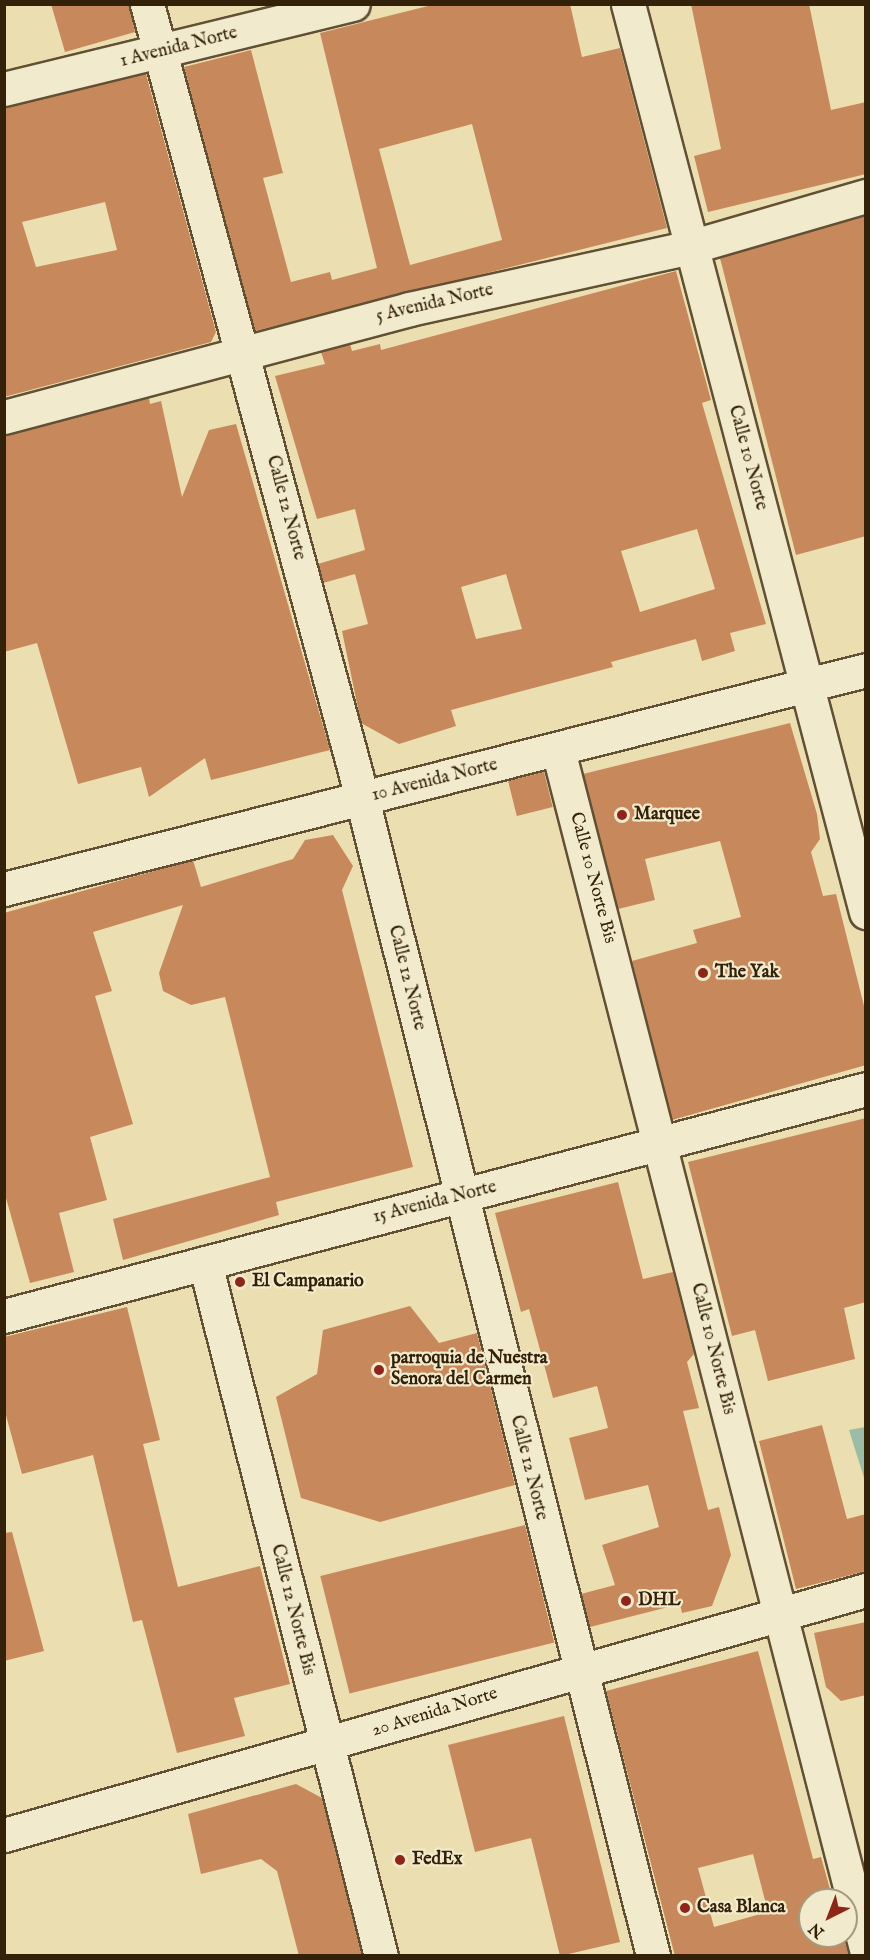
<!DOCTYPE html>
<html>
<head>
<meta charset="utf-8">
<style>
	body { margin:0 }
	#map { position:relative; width:870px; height:1960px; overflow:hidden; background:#ebdeb0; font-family:"IM FELL English",serif }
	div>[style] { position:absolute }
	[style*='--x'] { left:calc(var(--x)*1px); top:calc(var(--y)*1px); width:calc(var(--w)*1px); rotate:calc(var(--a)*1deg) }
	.water>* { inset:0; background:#99bda7 }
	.building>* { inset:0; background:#c7895b; transform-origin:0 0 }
	.roads { filter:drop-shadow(2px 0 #615034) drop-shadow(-2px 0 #615034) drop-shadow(0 2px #615034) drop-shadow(0 -2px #615034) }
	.street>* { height:33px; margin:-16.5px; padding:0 16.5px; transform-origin:16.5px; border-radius:16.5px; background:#f2eacc }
	.secondary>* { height:33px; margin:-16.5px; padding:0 16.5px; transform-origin:16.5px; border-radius:16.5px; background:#f2eacc }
	.dots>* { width:16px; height:16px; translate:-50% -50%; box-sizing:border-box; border:3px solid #f2eacc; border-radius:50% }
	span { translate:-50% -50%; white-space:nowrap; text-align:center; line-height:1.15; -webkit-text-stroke:4.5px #f2eacc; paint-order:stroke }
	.street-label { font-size:18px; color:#33210a }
	.poi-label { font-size:18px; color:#33210a; font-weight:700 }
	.left { translate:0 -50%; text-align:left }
	.frame { position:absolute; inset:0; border:6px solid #33210a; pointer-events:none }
	.north { position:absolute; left:798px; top:1888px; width:60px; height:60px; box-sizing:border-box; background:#f2eacc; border:2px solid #a69a7e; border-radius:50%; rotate:222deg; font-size:16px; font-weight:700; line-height:24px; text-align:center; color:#33210a }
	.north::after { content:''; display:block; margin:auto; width:21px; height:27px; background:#8f2418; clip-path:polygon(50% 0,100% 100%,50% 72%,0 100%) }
</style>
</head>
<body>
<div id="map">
	<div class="water">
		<div style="clip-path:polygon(865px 1427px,866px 1427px,865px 1481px,849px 1430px)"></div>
	</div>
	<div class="building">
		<div style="clip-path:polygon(51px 4px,129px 4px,135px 32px,65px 52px)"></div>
		<div style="clip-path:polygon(evenodd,436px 4px,570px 4px,582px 57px,620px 48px,667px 228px,255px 331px,184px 67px,251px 50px,283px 173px,263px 178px,291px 282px,330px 272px,332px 280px,377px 268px,320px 33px,436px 4px,472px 124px,502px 240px,410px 265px,379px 149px,472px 124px)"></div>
		<div style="clip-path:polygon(691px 4px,809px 4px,831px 110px,866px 102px,866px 174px,708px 212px,694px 156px,721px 149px)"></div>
		<div style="clip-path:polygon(evenodd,146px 74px,216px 332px,211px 342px,4px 397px,4px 108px,146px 74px,105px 202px,117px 250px,36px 267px,22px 222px,105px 202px)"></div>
		<div style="clip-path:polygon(866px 216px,866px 536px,796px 555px,720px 258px)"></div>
		<div style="clip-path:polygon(evenodd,676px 271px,711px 400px,702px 403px,766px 624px,730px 633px,735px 651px,702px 661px,696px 639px,611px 662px,613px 667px,451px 710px,456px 726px,399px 744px,361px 723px,342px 631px,368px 624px,355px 574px,323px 583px,318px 564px,365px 550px,355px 509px,317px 519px,275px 376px,325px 364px,321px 352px,350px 344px,352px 351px,380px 344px,381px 350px,676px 271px,697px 529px,715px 589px,640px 612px,621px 551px,697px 529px,676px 271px,506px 574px,522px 629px,476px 639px,461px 587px,506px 574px)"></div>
		<div style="clip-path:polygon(149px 398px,150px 404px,161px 401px,182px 497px,209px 430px,236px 424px,330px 750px,211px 780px,205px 758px,149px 797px,141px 767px,78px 784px,37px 643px,4px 652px,4px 435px)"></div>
		<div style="clip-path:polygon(790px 723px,817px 814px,820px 839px,811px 852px,823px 896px,836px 894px,866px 1014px,866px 1065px,672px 1120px,632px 961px,697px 943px,693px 930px,741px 917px,720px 841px,645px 859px,655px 900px,618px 909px,583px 774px)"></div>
		<div style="left:544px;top:772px;width:36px;height:37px;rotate:76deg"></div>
		<div style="clip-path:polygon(333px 835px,353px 866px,342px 890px,413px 1167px,276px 1202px,279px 1215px,123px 1260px,113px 1219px,270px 1177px,225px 997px,191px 1005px,163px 991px,159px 973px,183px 905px,93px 932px,112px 991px,95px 996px,133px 1124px,90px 1137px,107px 1200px,59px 1213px,74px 1272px,30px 1283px,4px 1191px,4px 913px,193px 860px,201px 887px,293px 859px,305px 840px)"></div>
		<div style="clip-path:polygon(866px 1118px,866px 1302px,844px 1308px,855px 1359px,768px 1381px,755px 1330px,732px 1336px,688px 1162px)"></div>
		<div style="clip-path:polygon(618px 1182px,643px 1279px,673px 1272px,694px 1354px,687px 1362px,699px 1408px,683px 1411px,708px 1510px,719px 1507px,731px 1555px,712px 1606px,682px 1613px,680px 1604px,590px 1627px,581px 1594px,615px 1585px,602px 1545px,659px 1527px,648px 1485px,585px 1500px,569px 1438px,608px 1428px,597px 1386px,553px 1398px,529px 1309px,521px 1312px,495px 1213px)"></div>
		<div style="clip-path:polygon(410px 1306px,439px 1343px,477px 1333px,515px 1485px,380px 1522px,301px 1498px,276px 1397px,317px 1374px,323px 1330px)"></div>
		<div style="clip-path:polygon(127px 1307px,160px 1440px,143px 1444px,178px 1587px,260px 1566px,290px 1684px,234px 1698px,245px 1736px,177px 1753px,142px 1620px,133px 1622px,93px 1455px,22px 1474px,4px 1408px,4px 1337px)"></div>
		<div style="clip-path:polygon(822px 1425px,847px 1519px,866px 1514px,866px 1571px,796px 1589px,759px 1441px)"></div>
		<div style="left:525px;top:1525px;width:121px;height:211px;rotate:76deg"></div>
		<div style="clip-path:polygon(12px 1532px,44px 1651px,4px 1661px,4px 1533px)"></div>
		<div style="clip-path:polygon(866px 1622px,866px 1695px,841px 1701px,826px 1687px,814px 1633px)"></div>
		<div style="clip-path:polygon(evenodd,758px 1651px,813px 1859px,821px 1857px,833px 1900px,810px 1900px,810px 1936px,843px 1936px,849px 1956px,675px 1956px,606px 1691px,758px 1651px,753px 1854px,768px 1912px,714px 1927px,698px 1868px,753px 1854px)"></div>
		<div style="clip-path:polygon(564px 1716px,620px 1942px,560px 1956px,531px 1838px,475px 1852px,448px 1745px)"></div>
		<div style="clip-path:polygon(296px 1784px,322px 1798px,362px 1956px,299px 1956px,277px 1871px,261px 1859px,201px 1874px,188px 1814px)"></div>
	</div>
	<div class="roads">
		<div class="street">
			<div style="--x:147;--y:4;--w:799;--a:74.83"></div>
			<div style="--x:356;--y:775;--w:1218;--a:75.88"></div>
			<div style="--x:628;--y:4;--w:939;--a:75.31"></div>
			<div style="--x:4;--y:89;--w:359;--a:-13.7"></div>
			<div style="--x:4;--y:417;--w:419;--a:-14.9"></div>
			<div style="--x:409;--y:309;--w:288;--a:-12.4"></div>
			<div style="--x:690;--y:247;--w:183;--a:-16.2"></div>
			<div style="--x:558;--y:750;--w:1238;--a:75.59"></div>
			<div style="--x:205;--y:1263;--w:715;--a:75.75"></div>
			<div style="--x:4;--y:1316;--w:891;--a:-14.75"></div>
			<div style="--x:4;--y:1835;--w:896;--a:-15.87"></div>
		</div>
		<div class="secondary">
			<div style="--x:4;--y:889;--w:889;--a:-14.25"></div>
		</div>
	</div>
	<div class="dots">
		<div style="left:622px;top:815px;background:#8f2418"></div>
		<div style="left:703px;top:973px;background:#8f2418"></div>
		<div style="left:240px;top:1282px;background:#8f2418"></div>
		<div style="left:379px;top:1370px;background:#8f2418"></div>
		<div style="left:626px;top:1601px;background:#8f2418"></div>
		<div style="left:400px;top:1860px;background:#8f2418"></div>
		<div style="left:685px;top:1908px;background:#8f2418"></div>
	</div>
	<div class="street-label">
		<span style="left:179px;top:48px;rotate:-14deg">1 Avenida Norte</span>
		<span style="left:435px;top:304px;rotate:-13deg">5 Avenida Norte</span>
		<span style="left:747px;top:458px;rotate:75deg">Calle 10 Norte</span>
		<span style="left:285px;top:508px;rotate:75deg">Calle 12 Norte</span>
		<span style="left:435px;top:781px;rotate:-14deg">10 Avenida Norte</span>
		<span style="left:592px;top:878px;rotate:75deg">Calle 10 Norte Bis</span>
		<span style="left:406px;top:978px;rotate:76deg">Calle 12 Norte</span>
		<span style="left:435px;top:1203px;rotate:-14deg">15 Avenida Norte</span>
		<span style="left:712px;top:1349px;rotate:76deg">Calle 10 Norte Bis</span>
		<span style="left:528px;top:1468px;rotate:76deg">Calle 12 Norte</span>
		<span style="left:292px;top:1610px;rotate:76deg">Calle 12 Norte Bis</span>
		<span style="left:435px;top:1713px;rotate:-17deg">20 Avenida Norte</span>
	</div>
	<div class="poi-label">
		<span class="left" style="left:634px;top:815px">Marquee</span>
		<span class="left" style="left:715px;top:973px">The Yak</span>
		<span class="left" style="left:252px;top:1282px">El Campanario</span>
		<span class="left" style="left:391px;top:1370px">parroquia de Nuestra<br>Senora del Carmen</span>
		<span class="left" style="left:638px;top:1601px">DHL</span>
		<span class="left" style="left:412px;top:1860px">FedEx</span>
		<span class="left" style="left:697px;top:1908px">Casa Blanca</span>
	</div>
	<div class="frame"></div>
	<div class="north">N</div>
</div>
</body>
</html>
